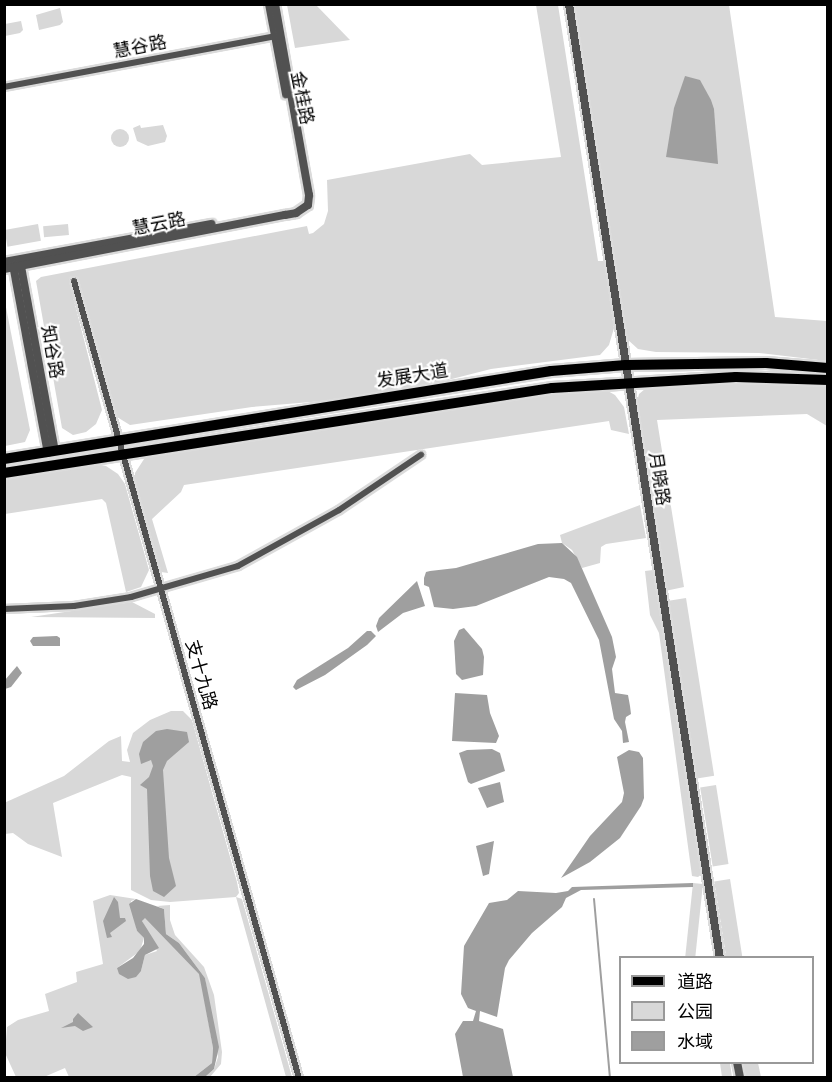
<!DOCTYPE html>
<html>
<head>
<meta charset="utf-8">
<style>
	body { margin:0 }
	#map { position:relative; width:832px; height:1082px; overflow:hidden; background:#fff; font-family:Poppins,"Noto Sans SC",sans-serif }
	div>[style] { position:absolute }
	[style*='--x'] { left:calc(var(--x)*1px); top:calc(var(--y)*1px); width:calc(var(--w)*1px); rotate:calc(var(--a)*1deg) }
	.green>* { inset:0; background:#d8d8d8; transform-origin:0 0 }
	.round { border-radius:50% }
	.water>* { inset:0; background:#9f9f9f }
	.stream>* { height:2px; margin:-1px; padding:0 1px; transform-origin:1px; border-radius:1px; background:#9f9f9f }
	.roads { filter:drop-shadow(2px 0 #dbdbdb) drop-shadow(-2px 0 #dbdbdb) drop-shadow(0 2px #dbdbdb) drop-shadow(0 -2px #dbdbdb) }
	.minor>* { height:6px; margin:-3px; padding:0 3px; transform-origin:3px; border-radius:3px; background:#515151 }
	.tertiary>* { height:8px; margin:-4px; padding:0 4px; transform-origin:4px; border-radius:4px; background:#515151 }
	.primary>* { height:10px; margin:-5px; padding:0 5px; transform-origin:5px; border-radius:5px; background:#000 }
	span { translate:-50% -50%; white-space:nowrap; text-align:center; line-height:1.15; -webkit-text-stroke:4.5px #fff; paint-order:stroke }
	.street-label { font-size:18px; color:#000 }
	.frame { position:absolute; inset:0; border:6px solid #000; pointer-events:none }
	.legend { position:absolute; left:619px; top:956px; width:195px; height:108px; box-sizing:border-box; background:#fff; border:2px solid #999; margin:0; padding:8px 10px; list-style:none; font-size:18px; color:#000 }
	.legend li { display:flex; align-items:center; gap:12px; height:30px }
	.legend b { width:30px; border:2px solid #999 }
</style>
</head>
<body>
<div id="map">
	<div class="green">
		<div style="clip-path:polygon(287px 5px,316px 5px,350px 40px,295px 48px)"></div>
		<div style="clip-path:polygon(536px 5px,558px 5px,598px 261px,604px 261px,614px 328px,609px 345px,600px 355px,491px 369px,440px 382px,323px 401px,252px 407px,130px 425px,117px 417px,78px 278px,69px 281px,102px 410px,96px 424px,86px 432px,73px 435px,62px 428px,36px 281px,41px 277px,307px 226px,309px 234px,313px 233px,324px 224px,328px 211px,327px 180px,470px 154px,482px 165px,561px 157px)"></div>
		<div style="clip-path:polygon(571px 5px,729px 5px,775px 317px,827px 321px,827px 361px,759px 353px,656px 352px,638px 349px,627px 339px,623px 329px)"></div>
		<div style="clip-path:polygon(60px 8px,63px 22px,60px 25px,39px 30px,36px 15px)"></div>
		<div style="clip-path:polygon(21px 21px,23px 30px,20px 33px,5px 36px,5px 24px)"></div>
		<div style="clip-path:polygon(140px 125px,141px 128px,163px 125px,167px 136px,165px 142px,148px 146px,137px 141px,133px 128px)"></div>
		<div class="round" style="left:111px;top:129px;width:18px;height:18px"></div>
		<div style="left:38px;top:224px;width:17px;height:34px;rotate:80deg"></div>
		<div style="left:68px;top:224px;width:11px;height:25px;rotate:85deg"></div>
		<div style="clip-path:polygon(4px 297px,30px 430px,25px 442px,5px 446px)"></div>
		<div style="clip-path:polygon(797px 383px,827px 386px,827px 426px,807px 414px,657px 420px,684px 587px,665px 591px,636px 406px,639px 394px,645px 389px,663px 384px)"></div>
		<div style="clip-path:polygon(606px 390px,615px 395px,624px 407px,629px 434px,611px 430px,609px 421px,184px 485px,181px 492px,152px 519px,168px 573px,161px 572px,135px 483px,135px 473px,146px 456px,516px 398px)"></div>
		<div style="clip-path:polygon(96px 464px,106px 466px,118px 474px,125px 484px,149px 570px,141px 587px,126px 592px,106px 503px,102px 499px,5px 514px,5px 478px)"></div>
		<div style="clip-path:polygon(640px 505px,646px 538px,606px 544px,601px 547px,600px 563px,582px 568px,572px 550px,562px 543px,560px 535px)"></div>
		<div style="clip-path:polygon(653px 570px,702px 874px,698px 877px,692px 876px,659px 633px,650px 615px,645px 571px)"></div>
		<div style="left:686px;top:598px;width:180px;height:19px;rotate:81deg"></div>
		<div style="clip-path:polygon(132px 602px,155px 614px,155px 618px,31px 617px)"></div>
		<div style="clip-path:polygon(171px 711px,183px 711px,192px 720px,237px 882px,239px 893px,236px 897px,242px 899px,292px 1077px,286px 1077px,236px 897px,170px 902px,151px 900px,131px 890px,131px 777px,122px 775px,53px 803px,62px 857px,28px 844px,13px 833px,5px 834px,4px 803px,64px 776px,109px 741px,121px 736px,122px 761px,130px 762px,127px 750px,133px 733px,150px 720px)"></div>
		<div style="left:716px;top:785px;width:80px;height:16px;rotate:81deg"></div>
		<div style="left:730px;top:879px;width:79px;height:16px;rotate:81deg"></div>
		<div style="left:693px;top:883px;width:10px;height:75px;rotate:6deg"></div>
		<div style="clip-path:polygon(110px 895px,136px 899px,131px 901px,137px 931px,144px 938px,140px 951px,117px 968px,141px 971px,145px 955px,157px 951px,142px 921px,145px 917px,200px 974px,213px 1048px,212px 1063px,194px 1077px,69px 1077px,65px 1068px,44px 1077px,16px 1077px,5px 1053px,7px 1027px,18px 1020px,49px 1011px,45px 994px,77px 982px,76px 972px,103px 964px,93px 901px)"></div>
		<div style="clip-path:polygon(170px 905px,170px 920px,175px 935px,204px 967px,214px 995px,222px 1052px,221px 1064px,210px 1077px,205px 1077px,214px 1069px,218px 1057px,205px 978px,179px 943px,166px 934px,164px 909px,157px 906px)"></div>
		<div style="clip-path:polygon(720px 1063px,730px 1063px,732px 1077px,722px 1077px)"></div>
		<div style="clip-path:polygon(742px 1063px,758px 1063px,761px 1077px,744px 1077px)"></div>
	</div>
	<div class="water">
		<div style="clip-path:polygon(685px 76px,700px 80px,711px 100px,714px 109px,718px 164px,666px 157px,674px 108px)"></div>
		<div style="clip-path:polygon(562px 543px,577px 557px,612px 637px,616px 657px,612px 669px,615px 693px,628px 695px,630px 706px,631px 714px,626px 717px,625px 722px,629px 742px,623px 743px,622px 731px,614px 719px,599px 640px,571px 583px,564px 579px,549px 577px,476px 606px,453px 609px,434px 607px,429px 587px,424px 585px,424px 578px,426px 572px,430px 571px,456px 568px,538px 544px)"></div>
		<div style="clip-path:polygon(417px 581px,425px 606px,403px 613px,378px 632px,376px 626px,379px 618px)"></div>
		<div style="clip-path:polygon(464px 628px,482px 649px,484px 657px,483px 675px,462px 680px,456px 674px,454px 641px,459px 630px)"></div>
		<div style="clip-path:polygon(367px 631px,371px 631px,376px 636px,367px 645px,325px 675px,296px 690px,293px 687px,297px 680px,348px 648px)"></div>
		<div style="clip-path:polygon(57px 636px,60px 638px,60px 646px,33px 646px,30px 641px,33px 637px)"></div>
		<div style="clip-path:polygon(17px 666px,22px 673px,11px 687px,5px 689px,5px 680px)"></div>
		<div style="clip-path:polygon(455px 693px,487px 695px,490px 713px,499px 736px,496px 743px,452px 741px)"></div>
		<div style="clip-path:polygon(167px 729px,187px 732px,189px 742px,167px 761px,163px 770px,169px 858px,176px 886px,164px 897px,153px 891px,150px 876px,147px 789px,140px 785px,149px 777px,153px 766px,151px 760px,141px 764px,139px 754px,143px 742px,156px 731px)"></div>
		<div style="clip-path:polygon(492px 749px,500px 753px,505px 771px,471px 784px,468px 782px,459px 753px,467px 750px)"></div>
		<div style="clip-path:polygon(629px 750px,639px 752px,643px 758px,644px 798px,641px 806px,620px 838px,590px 862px,561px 878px,590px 836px,622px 802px,624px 793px,617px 757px)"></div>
		<div style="clip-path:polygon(500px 782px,504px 802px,487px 808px,478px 788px)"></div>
		<div style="clip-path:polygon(494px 841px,489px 874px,483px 876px,476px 846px)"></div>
		<div style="clip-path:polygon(693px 883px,693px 887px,581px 890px,566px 898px,562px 907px,532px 933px,509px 960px,505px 968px,497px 1017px,480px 1011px,479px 1021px,503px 1029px,513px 1077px,463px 1077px,455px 1034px,463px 1021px,473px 1021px,476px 1011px,468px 1008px,461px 994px,464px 946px,489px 903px,507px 900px,518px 891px,556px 893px,568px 891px,572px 887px)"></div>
		<div style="clip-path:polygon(114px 897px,118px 902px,120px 918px,125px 918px,126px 921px,110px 933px,112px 937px,107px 938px,103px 921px)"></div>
		<div style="clip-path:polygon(136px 899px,164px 909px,166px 934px,179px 943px,205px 978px,219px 1047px,214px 1069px,205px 1077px,194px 1077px,212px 1063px,213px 1048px,199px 974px,145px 918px,142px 921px,159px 948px,145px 955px,141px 971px,136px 977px,128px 979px,119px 974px,117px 968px,133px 958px,144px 944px,144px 938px,137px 931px,129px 904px)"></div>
		<div style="clip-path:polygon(78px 1013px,93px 1027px,83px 1031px,75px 1026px,61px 1028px,73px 1022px,73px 1019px)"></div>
	</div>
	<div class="stream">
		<div style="--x:594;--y:899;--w:180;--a:84.9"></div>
	</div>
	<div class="roads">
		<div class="minor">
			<div style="--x:4;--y:87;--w:278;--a:-10.6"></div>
			<div style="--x:74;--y:281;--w:828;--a:74.24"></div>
			<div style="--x:4;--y:609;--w:70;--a:-2.5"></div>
			<div style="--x:74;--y:606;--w:58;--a:-9"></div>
			<div style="--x:131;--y:597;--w:111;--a:-16.2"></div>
			<div style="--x:238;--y:566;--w:115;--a:-29"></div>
			<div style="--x:339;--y:510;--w:99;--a:-33.9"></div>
		</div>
		<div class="tertiary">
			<div style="--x:269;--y:4;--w:92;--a:79.3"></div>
			<div style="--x:569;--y:4;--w:966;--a:81.01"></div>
			<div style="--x:20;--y:261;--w:193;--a:79.6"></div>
			<div style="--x:4;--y:262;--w:211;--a:-10.4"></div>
			<div style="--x:13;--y:265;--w:191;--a:79.5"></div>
			<div style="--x:4;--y:269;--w:286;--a:-10.9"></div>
			<div style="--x:285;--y:215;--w:11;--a:-10"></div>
			<div style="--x:296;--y:213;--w:14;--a:-34"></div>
			<div style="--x:308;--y:205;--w:10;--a:-84"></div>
			<div style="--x:309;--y:195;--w:194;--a:-100.1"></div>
			<div style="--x:737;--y:1062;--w:16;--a:79"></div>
		</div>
		<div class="primary">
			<div style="--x:4;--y:459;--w:554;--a:-9.14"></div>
			<div style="--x:551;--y:371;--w:75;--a:-4.6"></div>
			<div style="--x:626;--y:365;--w:140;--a:-0.8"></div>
			<div style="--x:766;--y:363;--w:62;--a:4.6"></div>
			<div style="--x:4;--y:473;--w:555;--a:-8.82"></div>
			<div style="--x:552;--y:388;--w:184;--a:-3.4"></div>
			<div style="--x:736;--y:377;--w:92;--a:1.9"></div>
		</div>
	</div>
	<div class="street-label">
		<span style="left:140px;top:47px;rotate:-11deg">慧谷路</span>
		<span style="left:302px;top:98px;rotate:79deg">金桂路</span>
		<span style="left:159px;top:224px;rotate:-11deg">慧云路</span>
		<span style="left:52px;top:352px;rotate:80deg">知谷路</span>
		<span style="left:412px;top:376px;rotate:-9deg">发展大道</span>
		<span style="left:659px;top:479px;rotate:81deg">月晓路</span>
		<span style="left:201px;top:675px;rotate:74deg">支十九路</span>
	</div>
	<div class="frame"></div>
	<ul class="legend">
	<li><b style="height:8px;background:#000"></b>道路</li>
	<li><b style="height:16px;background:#d8d8d8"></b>公园</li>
	<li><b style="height:16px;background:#9f9f9f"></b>水域</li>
	</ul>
</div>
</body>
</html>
